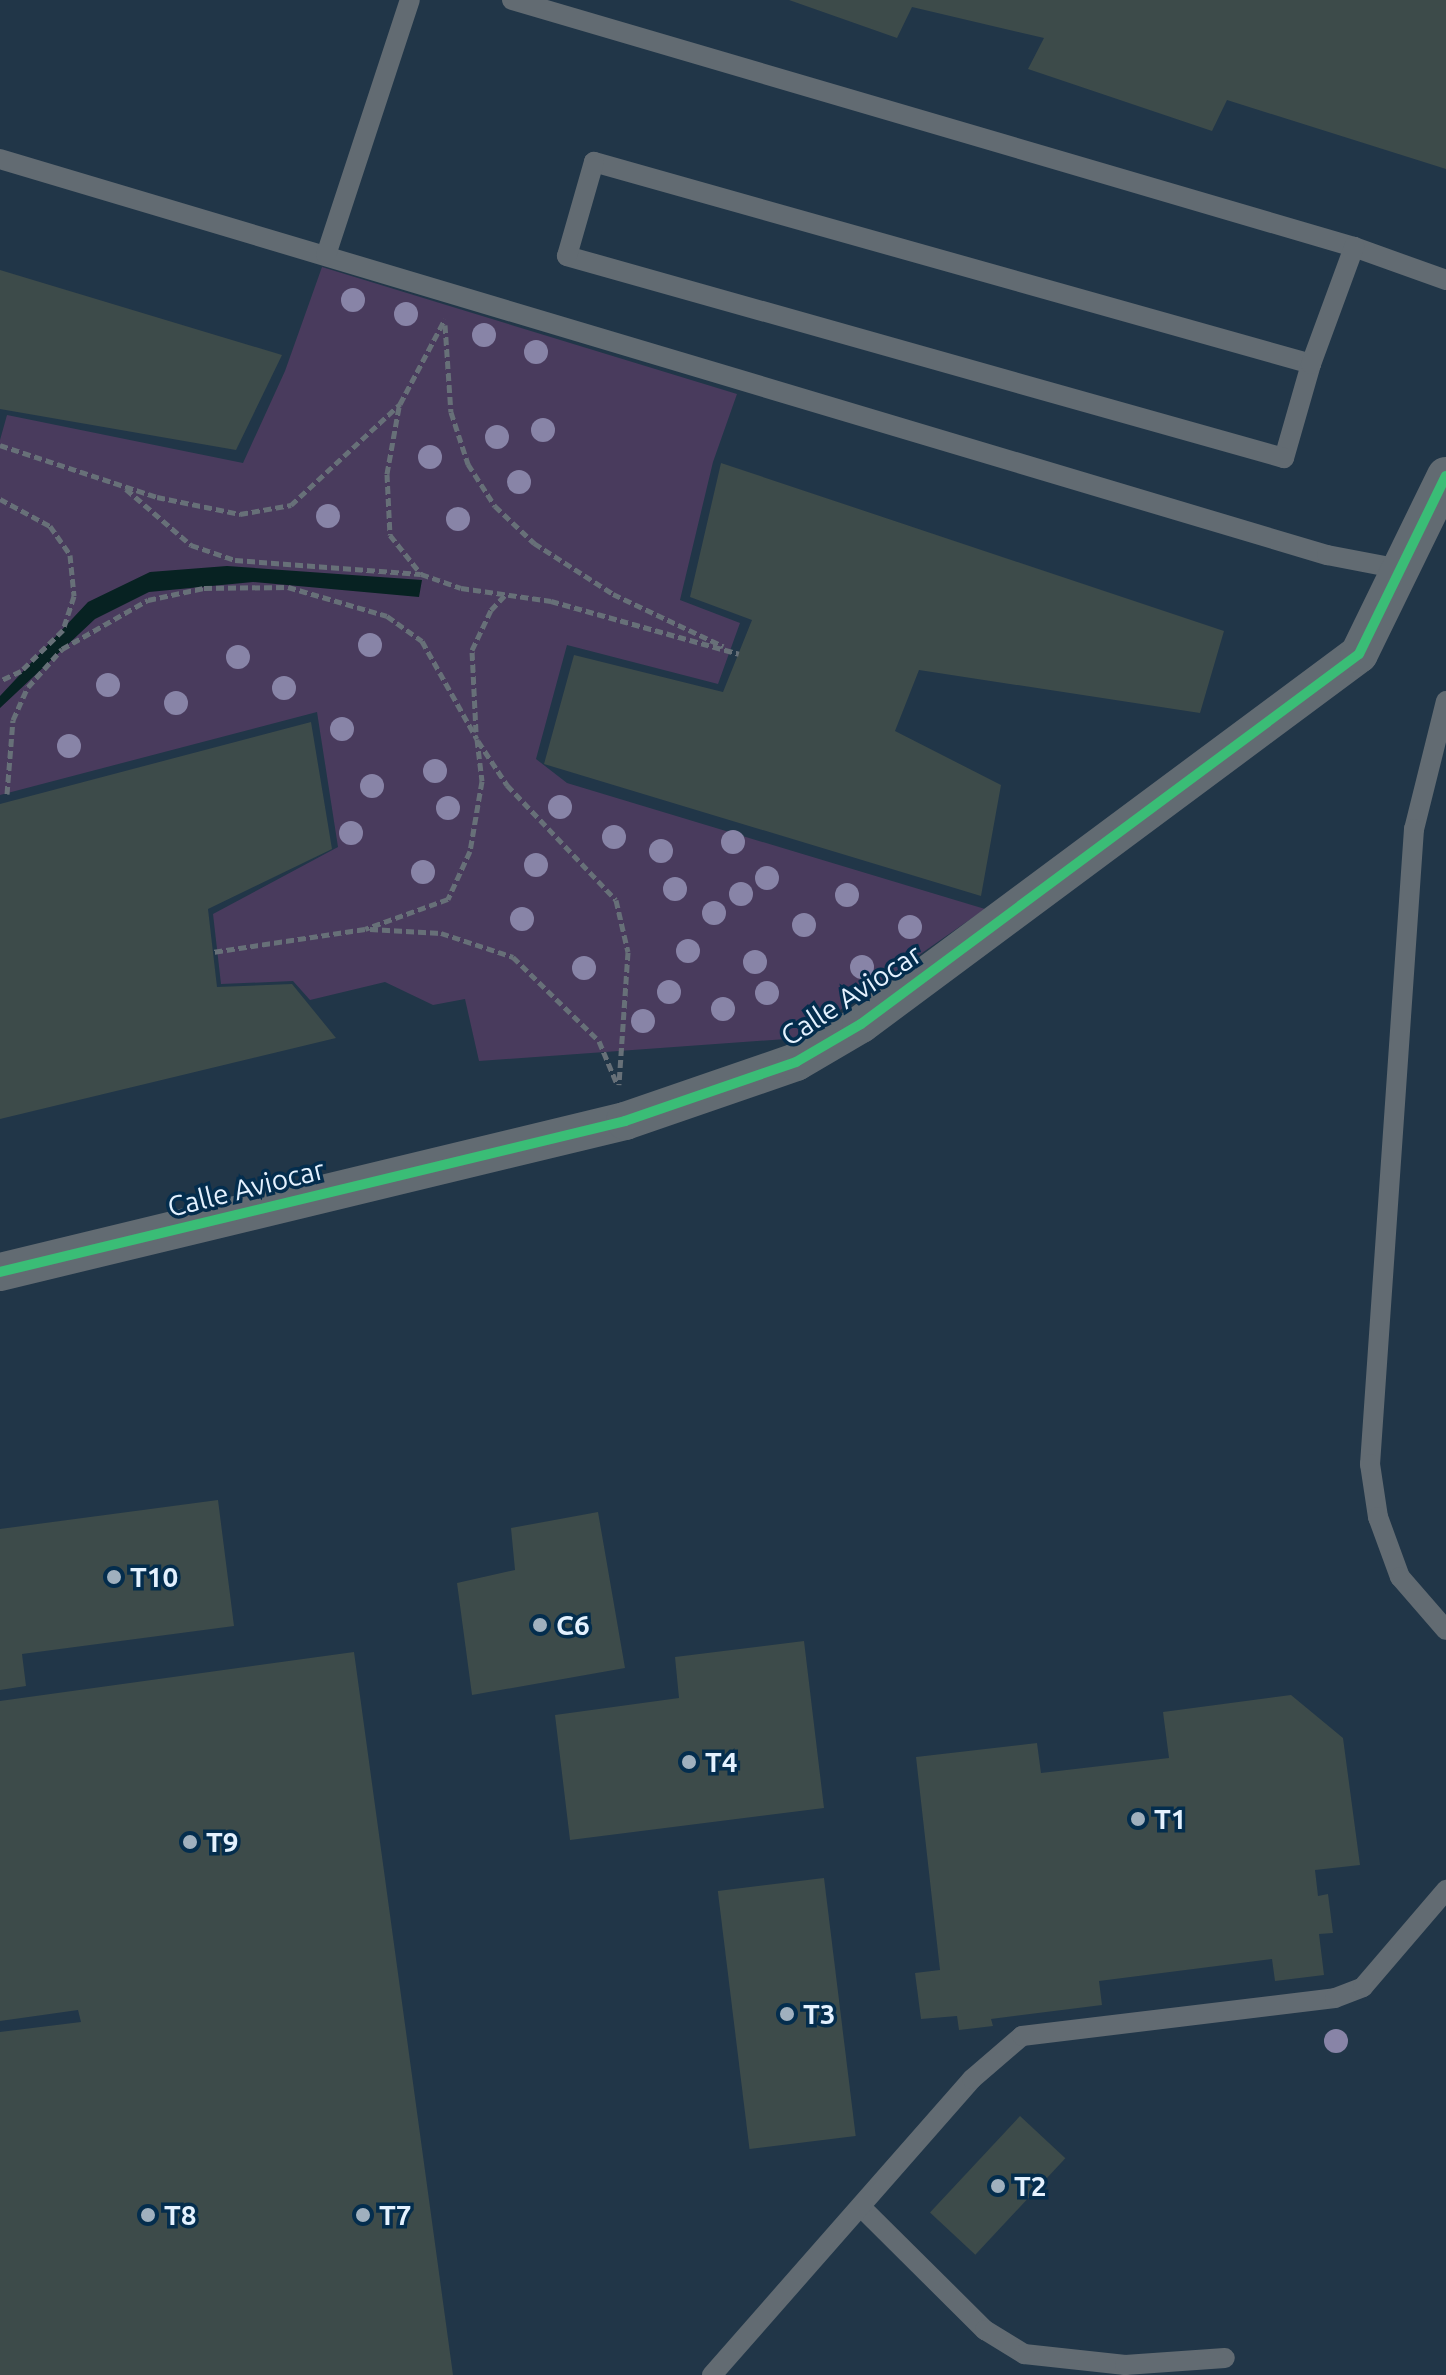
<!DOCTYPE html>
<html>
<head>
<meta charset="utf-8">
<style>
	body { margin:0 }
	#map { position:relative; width:1446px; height:2375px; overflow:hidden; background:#213648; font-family:Ubuntu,sans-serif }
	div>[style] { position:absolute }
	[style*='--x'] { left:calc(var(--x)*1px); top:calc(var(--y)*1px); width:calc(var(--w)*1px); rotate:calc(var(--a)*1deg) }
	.green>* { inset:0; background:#493b5d }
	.water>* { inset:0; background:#072222 }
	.building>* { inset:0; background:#3d4b4a; transform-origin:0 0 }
	.path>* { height:5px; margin-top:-2.5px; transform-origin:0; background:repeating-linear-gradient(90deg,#677078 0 8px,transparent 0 12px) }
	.lane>* { height:20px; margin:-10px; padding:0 10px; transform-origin:10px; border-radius:10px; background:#626b72 }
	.street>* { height:38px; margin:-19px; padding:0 19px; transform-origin:19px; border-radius:19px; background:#626b72 }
	.cycleway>* { height:10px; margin:-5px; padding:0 5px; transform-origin:5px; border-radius:5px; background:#3abd76 }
	.trees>* { width:24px; height:24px; margin:-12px; border-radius:50%; background:#8884a7 }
	.dots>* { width:22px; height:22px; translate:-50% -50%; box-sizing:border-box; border:4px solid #042d4d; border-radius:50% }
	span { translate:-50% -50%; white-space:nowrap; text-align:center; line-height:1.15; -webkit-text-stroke:7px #042d4d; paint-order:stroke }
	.street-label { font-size:28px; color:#e4f1fe }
	.poi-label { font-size:28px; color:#e4f1fe; font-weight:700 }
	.left { translate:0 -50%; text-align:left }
</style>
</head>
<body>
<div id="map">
	<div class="green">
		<div style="clip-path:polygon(322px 267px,737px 394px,713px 462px,680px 600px,740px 623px,718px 684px,567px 645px,536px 759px,567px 783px,985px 909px,800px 1038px,479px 1061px,465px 999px,433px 1005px,385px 982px,310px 1000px,293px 981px,221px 984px,213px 914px,338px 847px,317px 712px,0 795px,0 440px,7px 415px,243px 463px,285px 371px)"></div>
	</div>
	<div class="water">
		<div style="clip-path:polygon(227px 566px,422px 580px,419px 597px,253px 582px,149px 592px,95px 619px,0 708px,0 696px,88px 602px,150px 572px)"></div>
	</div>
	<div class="building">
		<div style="clip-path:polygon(789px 0,1446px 0,1446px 169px,1227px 100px,1212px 131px,1028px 69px,1044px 38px,912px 7px,897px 38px)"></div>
		<div style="clip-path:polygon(0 270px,282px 355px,236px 450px,0 409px)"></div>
		<div style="clip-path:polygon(721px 463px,1224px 631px,1200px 713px,919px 670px,895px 731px,1001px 785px,981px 896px,544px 764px,574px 655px,723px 692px,752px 620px,690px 597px)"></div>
		<div style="clip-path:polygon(311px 722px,332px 849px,208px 909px,217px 987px,292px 984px,336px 1038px,0 1119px,0 804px)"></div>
		<div style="clip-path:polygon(218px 1500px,234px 1626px,22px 1654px,26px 1686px,0 1690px,0 1529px)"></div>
		<div style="clip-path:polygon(598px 1512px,625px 1668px,472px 1695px,457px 1583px,515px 1570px,511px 1528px)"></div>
		<div style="clip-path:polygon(804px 1641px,824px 1808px,570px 1840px,555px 1715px,679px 1698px,675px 1657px)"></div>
		<div style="clip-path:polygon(354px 1652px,453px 2375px,0 2375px,0 2032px,81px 2022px,78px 2010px,0 2021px,0 1701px)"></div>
		<div style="clip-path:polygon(1291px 1695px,1343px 1738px,1360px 1865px,1315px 1870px,1318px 1896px,1328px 1894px,1333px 1933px,1319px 1934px,1324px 1975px,1275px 1981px,1272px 1959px,1099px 1981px,1102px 2005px,991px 2019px,993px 2026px,959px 2030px,957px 2016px,921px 2019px,915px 1973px,940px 1970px,916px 1757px,1037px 1743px,1041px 1773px,1169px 1758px,1163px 1712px)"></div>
		<div style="left:824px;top:1878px;width:260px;height:107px;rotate:83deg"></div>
		<div style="left:1020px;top:2116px;width:62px;height:132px;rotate:43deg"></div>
	</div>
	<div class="path">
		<div style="--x:445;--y:325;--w:87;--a:86.1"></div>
		<div style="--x:451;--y:412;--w:55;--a:71.9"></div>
		<div style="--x:468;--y:464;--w:50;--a:57.3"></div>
		<div style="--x:495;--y:506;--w:54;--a:43.5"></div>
		<div style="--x:534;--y:543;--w:94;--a:32.8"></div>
		<div style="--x:613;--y:594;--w:122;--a:25.3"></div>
		<div style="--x:399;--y:407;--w:68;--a:100.2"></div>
		<div style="--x:387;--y:474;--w:61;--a:87.2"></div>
		<div style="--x:390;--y:535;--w:50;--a:51.5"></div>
		<div style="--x:421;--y:574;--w:42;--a:19.3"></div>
		<div style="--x:461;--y:588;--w:91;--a:8.2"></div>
		<div style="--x:551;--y:601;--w:195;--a:15.7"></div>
		<div style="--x:0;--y:445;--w:165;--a:18.3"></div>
		<div style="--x:157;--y:497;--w:85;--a:11.6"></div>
		<div style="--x:240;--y:514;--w:52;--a:-10"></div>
		<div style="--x:291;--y:505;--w:149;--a:-42.8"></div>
		<div style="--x:400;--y:404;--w:96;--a:-62.1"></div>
		<div style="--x:126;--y:489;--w:86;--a:40.7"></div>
		<div style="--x:191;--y:545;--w:46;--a:18.8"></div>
		<div style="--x:235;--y:560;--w:186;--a:4.3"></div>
		<div style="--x:0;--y:499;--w:57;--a:28.4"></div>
		<div style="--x:50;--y:526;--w:35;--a:55"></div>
		<div style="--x:70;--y:555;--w:41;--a:84.4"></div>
		<div style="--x:74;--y:596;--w:36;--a:108"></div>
		<div style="--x:63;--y:630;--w:59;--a:135.7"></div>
		<div style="--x:21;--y:671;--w:23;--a:155"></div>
		<div style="--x:476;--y:732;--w:82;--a:-92.8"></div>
		<div style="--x:472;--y:650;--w:44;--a:-64.6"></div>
		<div style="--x:491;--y:610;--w:23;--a:-47"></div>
		<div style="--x:478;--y:741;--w:53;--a:56.6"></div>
		<div style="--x:507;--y:785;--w:158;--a:46.5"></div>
		<div style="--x:616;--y:900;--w:53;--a:77"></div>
		<div style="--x:628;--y:952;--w:133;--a:93.9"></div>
		<div style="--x:7;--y:794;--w:74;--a:-85.4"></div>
		<div style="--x:13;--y:720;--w:36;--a:-66"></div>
		<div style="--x:28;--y:687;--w:51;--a:-48.2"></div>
		<div style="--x:62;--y:649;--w:99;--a:-29.7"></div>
		<div style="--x:148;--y:600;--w:57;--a:-12.1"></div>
		<div style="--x:204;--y:588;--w:84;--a:-0.7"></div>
		<div style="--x:288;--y:587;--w:103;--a:16.3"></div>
		<div style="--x:387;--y:616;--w:43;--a:35.5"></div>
		<div style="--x:422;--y:641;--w:112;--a:60.7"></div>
		<div style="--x:477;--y:739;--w:42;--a:83.2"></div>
		<div style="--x:482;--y:781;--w:71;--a:99.7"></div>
		<div style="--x:470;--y:851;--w:53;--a:114.6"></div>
		<div style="--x:448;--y:899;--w:88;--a:160.1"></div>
		<div style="--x:365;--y:929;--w:154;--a:171.4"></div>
		<div style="--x:370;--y:929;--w:71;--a:3.2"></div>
		<div style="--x:441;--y:933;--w:76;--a:18.4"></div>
		<div style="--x:513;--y:957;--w:120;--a:44.3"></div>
		<div style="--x:599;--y:1041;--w:47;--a:67.3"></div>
	</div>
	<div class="lane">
		<div style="--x:512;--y:0;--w:877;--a:16.35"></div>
		<div style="--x:1354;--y:247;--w:98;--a:19.7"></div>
		<div style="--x:0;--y:159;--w:1385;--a:16.62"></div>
		<div style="--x:1327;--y:555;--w:79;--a:10.9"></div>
		<div style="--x:594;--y:162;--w:745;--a:15.73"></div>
		<div style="--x:1311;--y:364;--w:98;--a:106"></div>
		<div style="--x:1284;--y:458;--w:745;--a:-164.27"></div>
		<div style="--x:567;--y:256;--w:98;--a:-74"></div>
		<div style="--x:326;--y:255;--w:268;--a:-71.8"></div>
		<div style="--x:1311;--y:364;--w:125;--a:-69.8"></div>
		<div style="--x:1446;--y:701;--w:132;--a:104"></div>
		<div style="--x:1414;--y:829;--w:637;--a:93.96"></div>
		<div style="--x:1370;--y:1464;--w:54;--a:81.4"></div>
		<div style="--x:1378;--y:1517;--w:64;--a:69.9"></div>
		<div style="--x:1400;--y:1577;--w:70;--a:49"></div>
		<div style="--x:861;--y:2207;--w:175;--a:44.8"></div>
		<div style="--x:985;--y:2330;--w:46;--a:31.6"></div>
		<div style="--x:1024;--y:2354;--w:102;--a:6.2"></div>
		<div style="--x:1125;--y:2365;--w:100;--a:-4"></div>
		<div style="--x:712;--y:2375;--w:394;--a:-48.7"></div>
		<div style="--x:972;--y:2079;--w:66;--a:-40.7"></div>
		<div style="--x:1022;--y:2036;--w:315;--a:-6.9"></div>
		<div style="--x:1335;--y:1998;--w:30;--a:-21"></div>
		<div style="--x:1363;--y:1987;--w:128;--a:-49.4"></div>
	</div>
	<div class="street">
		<div style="--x:0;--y:1272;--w:643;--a:-13.58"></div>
		<div style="--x:625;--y:1121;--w:181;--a:-19"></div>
		<div style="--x:796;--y:1062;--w:75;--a:-30.3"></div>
		<div style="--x:861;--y:1024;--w:620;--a:-36.61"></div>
		<div style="--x:1359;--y:654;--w:198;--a:-64"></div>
	</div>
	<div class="cycleway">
		<div style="--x:0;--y:1272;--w:643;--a:-13.58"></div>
		<div style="--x:625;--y:1121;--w:181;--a:-19"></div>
		<div style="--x:796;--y:1062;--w:75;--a:-30.3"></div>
		<div style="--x:861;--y:1024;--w:620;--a:-36.61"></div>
		<div style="--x:1359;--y:654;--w:198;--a:-64"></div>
	</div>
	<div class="trees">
		<div style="left:353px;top:300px"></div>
		<div style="left:406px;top:314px"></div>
		<div style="left:484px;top:335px"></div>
		<div style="left:536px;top:352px"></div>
		<div style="left:543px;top:430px"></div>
		<div style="left:497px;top:437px"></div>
		<div style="left:430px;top:457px"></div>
		<div style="left:519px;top:482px"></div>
		<div style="left:328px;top:516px"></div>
		<div style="left:458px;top:519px"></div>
		<div style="left:370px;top:645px"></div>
		<div style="left:238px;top:657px"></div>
		<div style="left:108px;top:685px"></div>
		<div style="left:284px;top:688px"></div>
		<div style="left:176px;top:703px"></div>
		<div style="left:342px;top:729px"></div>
		<div style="left:69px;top:746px"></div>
		<div style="left:435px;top:771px"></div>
		<div style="left:372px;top:786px"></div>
		<div style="left:560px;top:807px"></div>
		<div style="left:448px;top:808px"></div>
		<div style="left:351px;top:833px"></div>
		<div style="left:614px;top:837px"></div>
		<div style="left:733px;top:842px"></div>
		<div style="left:661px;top:851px"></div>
		<div style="left:536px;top:865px"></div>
		<div style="left:423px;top:872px"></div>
		<div style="left:767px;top:878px"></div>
		<div style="left:675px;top:889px"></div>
		<div style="left:741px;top:894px"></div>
		<div style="left:847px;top:895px"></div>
		<div style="left:714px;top:913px"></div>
		<div style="left:522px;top:919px"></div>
		<div style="left:804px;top:925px"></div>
		<div style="left:910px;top:927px"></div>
		<div style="left:688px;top:951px"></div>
		<div style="left:755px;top:962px"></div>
		<div style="left:862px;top:967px"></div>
		<div style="left:584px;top:968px"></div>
		<div style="left:669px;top:992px"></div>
		<div style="left:767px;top:993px"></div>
		<div style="left:723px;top:1009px"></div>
		<div style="left:643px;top:1021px"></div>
		<div style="left:1336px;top:2041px"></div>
	</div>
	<div class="dots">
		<div style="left:114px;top:1577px;background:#a0b0be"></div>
		<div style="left:540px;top:1625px;background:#a0b0be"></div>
		<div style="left:689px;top:1762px;background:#a0b0be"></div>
		<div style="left:1138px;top:1819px;background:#a0b0be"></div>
		<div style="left:190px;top:1842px;background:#a0b0be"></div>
		<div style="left:787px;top:2014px;background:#a0b0be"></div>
		<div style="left:998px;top:2186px;background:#a0b0be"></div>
		<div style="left:148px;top:2215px;background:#a0b0be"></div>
		<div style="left:363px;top:2215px;background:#a0b0be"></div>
	</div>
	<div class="street-label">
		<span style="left:851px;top:995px;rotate:-33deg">Calle Aviocar</span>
		<span style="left:246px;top:1188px;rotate:-14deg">Calle Aviocar</span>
	</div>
	<div class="poi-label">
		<span class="left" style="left:130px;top:1577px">T10</span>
		<span class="left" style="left:556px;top:1625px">C6</span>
		<span class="left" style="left:705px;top:1762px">T4</span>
		<span class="left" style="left:1154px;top:1819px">T1</span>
		<span class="left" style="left:206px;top:1842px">T9</span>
		<span class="left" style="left:803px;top:2014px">T3</span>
		<span class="left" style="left:1014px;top:2186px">T2</span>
		<span class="left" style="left:164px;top:2215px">T8</span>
		<span class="left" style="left:379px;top:2215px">T7</span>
	</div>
</div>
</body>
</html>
